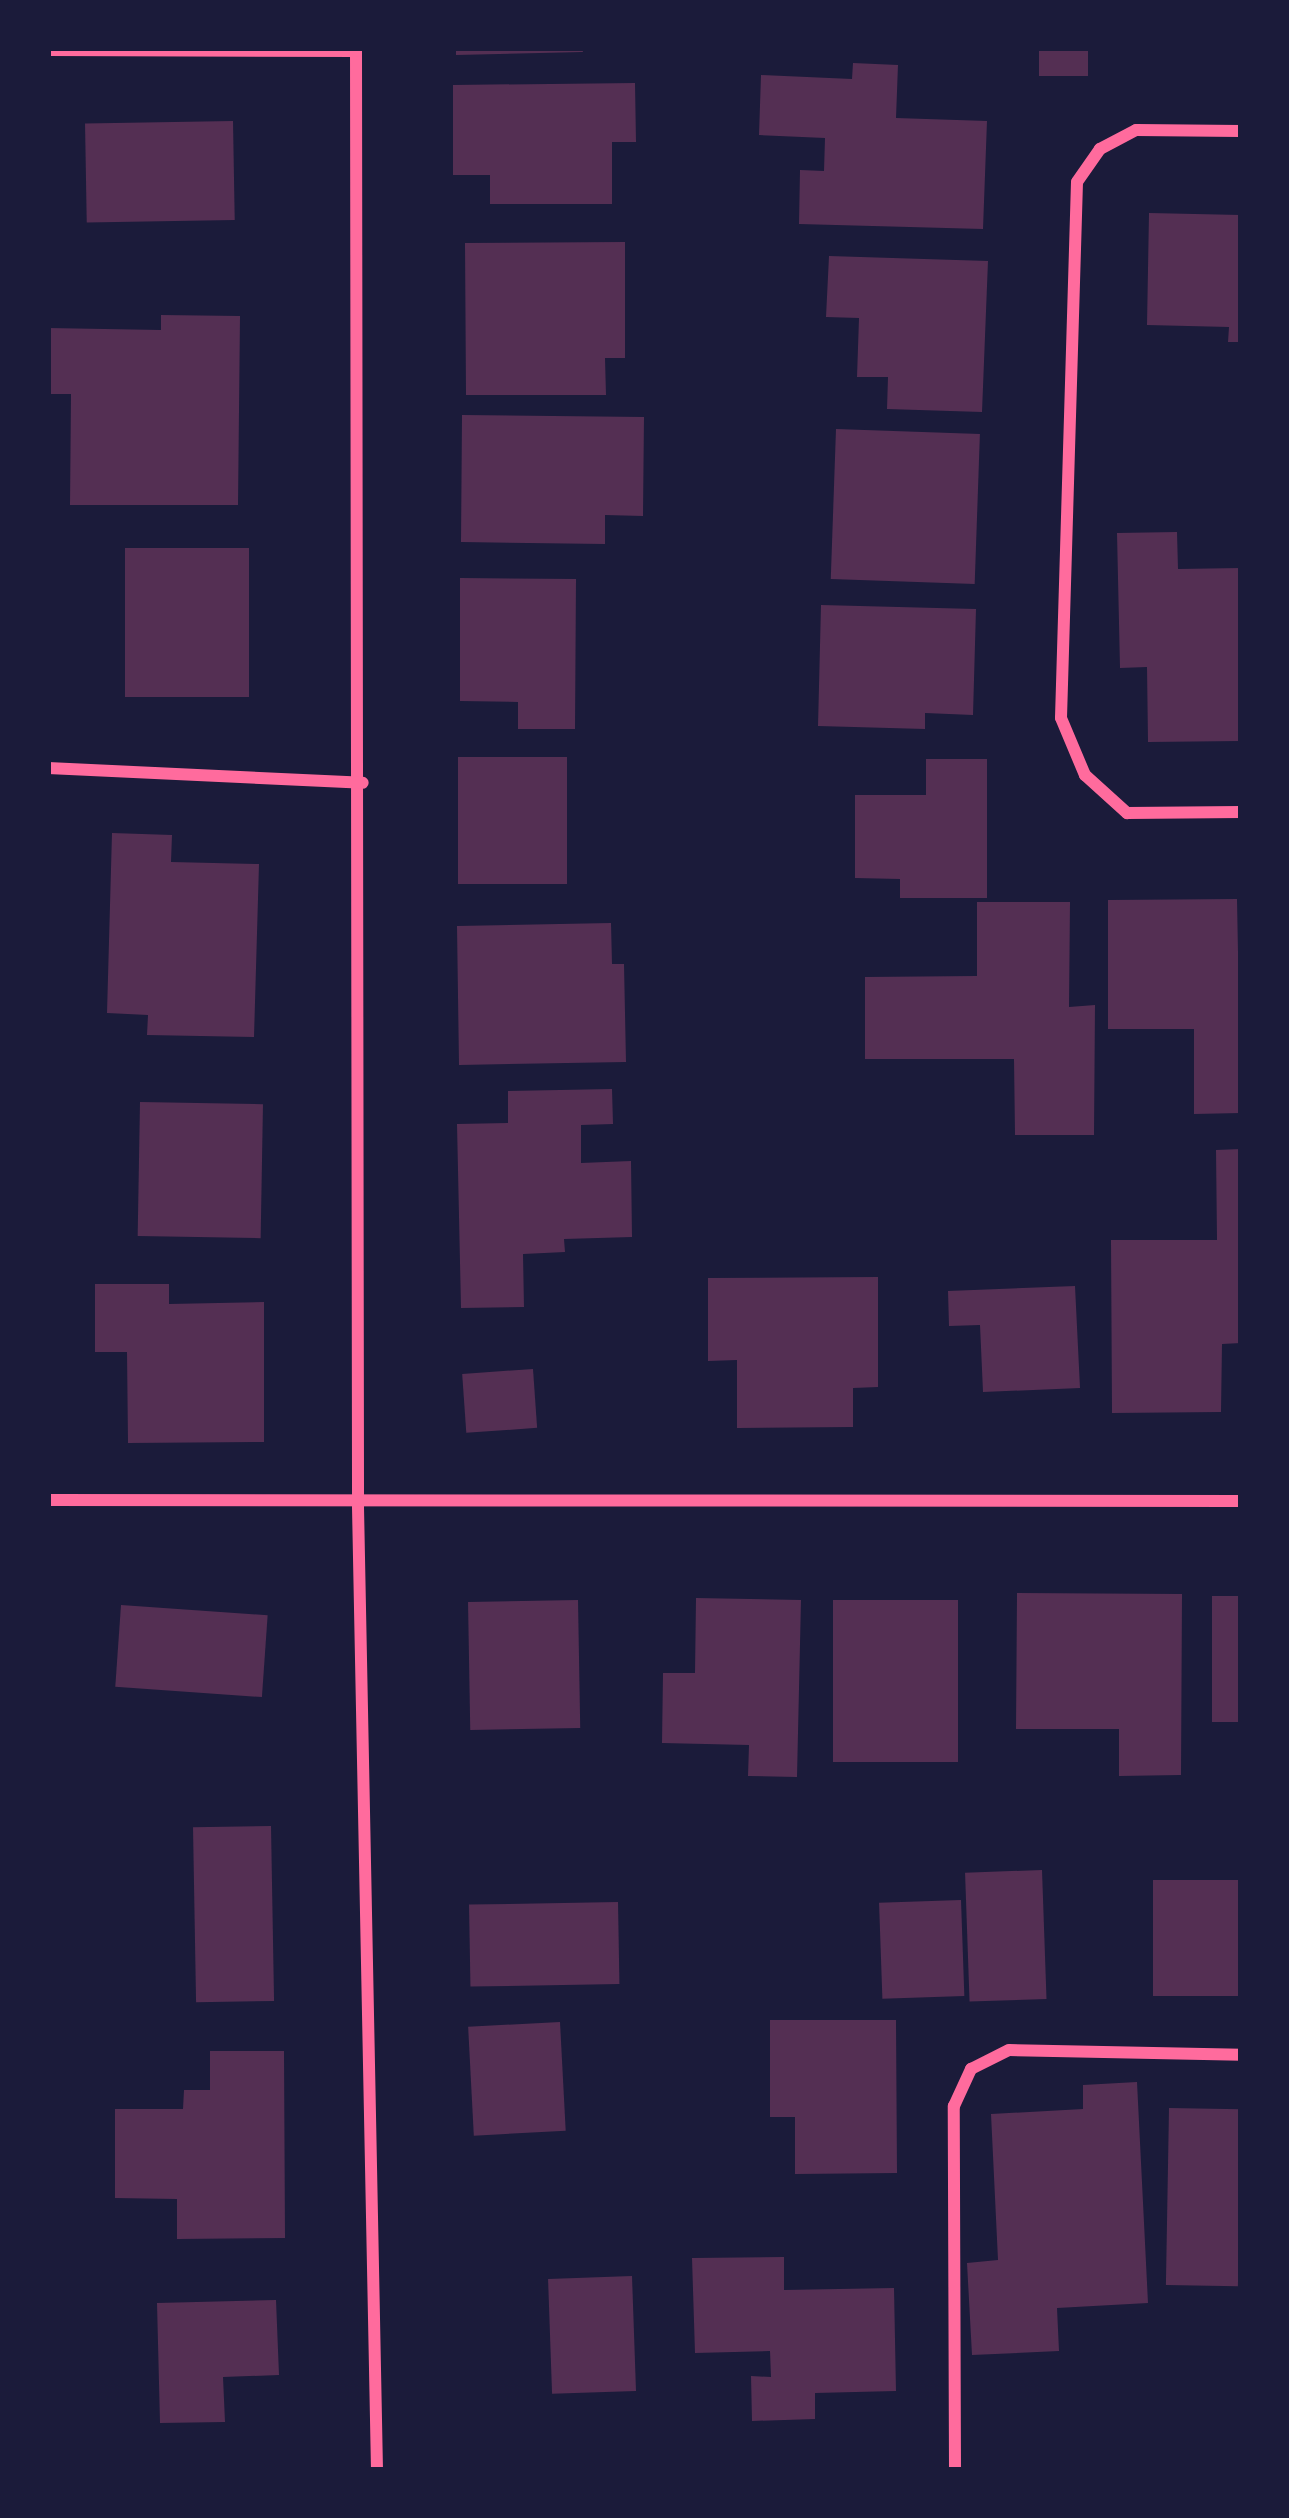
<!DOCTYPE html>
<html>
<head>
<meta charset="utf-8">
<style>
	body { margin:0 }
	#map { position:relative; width:1289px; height:2518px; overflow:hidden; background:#1b1b3a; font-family:Commissioner,sans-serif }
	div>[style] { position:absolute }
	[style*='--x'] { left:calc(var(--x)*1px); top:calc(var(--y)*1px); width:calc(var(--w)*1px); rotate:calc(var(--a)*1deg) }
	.building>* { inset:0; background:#542f53; transform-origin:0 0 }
	.minor>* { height:12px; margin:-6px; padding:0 6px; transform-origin:6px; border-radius:6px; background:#ff6b9d }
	span { translate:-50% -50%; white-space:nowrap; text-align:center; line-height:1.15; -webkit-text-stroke:9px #1b1b3a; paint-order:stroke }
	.frame { position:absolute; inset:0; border:51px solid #1b1b3a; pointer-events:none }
</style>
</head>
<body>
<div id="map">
	<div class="building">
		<div style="clip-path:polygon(456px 48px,582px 48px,583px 52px,456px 55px)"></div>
		<div style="left:1039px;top:48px;width:49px;height:28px"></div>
		<div style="clip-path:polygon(853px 63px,898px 65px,896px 118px,987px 121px,983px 229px,799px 224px,800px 170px,824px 171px,825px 138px,759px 135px,761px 75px,852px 79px)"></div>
		<div style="clip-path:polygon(635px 83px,636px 142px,612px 142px,612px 204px,490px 204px,490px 175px,453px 175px,453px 85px)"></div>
		<div style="left:233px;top:121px;width:99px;height:148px;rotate:89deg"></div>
		<div style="clip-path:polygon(1149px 213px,1241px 215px,1241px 342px,1228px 342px,1229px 327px,1147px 325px)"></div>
		<div style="clip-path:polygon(625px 242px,625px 358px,605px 358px,606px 395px,466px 395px,465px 243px)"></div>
		<div style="clip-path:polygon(829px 256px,988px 261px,982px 412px,887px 409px,888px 377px,857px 377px,859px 318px,826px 317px)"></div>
		<div style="clip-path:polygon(161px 315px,240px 316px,238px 505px,70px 505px,71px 394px,48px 394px,48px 328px,161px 330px)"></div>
		<div style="clip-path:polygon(462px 415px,644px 417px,643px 516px,605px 515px,605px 544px,461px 542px)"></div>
		<div style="left:836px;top:429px;width:144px;height:150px;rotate:2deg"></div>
		<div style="clip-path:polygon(1177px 532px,1178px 569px,1241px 568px,1241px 741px,1148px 742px,1147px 667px,1120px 668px,1117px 533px)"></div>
		<div style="left:125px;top:548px;width:124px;height:149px"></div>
		<div style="clip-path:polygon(460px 578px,576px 579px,575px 729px,518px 729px,518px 702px,460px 701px)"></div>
		<div style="clip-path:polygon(821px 605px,976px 609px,973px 715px,925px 713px,925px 729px,818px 726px)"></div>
		<div style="left:458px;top:757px;width:109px;height:127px"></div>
		<div style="clip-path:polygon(926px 759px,987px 759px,987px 898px,900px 898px,900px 879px,855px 878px,855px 795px,926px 795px)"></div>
		<div style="clip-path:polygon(112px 833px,172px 835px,171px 862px,259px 864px,254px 1037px,147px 1035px,148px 1015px,107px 1013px)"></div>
		<div style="clip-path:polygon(1237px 899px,1241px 1113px,1194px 1114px,1194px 1029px,1108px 1029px,1108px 900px)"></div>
		<div style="clip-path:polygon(977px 902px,1070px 902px,1069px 1007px,1095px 1005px,1094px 1135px,1015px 1135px,1014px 1059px,865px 1059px,865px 977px,977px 976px)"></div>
		<div style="clip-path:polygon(611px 923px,612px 964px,624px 964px,626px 1062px,459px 1065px,457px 926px)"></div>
		<div style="clip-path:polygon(612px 1089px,613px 1124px,581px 1125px,581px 1163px,631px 1161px,632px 1237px,564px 1239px,565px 1252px,523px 1254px,524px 1307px,461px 1308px,457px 1124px,508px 1123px,508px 1091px)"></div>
		<div style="left:140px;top:1102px;width:123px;height:134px;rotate:1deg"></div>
		<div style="clip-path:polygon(1241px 1149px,1241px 1343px,1222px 1344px,1221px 1412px,1112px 1413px,1111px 1240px,1217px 1240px,1216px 1150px)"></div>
		<div style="clip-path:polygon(878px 1277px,878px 1387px,853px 1388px,853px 1427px,737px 1428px,737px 1360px,708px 1361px,708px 1278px)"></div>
		<div style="clip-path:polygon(95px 1284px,169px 1284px,169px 1304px,264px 1302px,264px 1442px,128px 1443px,127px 1352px,95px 1352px)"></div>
		<div style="clip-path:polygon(1075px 1286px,1080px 1388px,983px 1392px,980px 1325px,949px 1326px,948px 1291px)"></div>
		<div style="left:533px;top:1369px;width:59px;height:71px;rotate:86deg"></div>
		<div style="clip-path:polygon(1017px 1593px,1182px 1594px,1181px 1775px,1119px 1776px,1119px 1729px,1016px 1729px)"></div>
		<div style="left:1212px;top:1596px;width:29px;height:126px"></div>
		<div style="clip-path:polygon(696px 1598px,801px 1600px,797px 1777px,748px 1776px,749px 1745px,662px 1743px,663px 1673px,695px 1673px)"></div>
		<div style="left:578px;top:1600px;width:128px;height:110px;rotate:89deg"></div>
		<div style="left:833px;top:1600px;width:125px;height:162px"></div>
		<div style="left:121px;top:1605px;width:147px;height:82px;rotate:4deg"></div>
		<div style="left:271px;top:1826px;width:175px;height:78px;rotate:89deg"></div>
		<div style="left:1042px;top:1870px;width:129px;height:77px;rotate:88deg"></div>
		<div style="left:1241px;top:1880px;width:116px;height:88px;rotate:90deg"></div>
		<div style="left:961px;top:1900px;width:96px;height:82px;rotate:88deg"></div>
		<div style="left:618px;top:1902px;width:82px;height:149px;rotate:89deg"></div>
		<div style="clip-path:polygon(770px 2020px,896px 2020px,897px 2173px,795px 2174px,795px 2117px,770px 2117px)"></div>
		<div style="left:560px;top:2022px;width:109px;height:92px;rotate:87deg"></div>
		<div style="clip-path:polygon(210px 2051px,284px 2051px,285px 2238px,177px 2239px,177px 2199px,115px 2198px,115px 2109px,183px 2109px,184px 2090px,210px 2090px)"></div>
		<div style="clip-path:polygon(1137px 2082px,1148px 2303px,1057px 2308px,1059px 2351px,972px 2355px,967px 2263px,998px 2260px,991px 2114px,1083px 2109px,1083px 2085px)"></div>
		<div style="left:1169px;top:2108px;width:72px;height:177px;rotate:1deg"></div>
		<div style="clip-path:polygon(784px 2257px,784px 2290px,894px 2288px,896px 2391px,815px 2393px,815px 2419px,752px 2421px,751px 2376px,771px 2377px,770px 2351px,695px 2353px,692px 2258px)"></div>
		<div style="left:632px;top:2276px;width:115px;height:84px;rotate:88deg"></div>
		<div style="clip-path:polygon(276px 2300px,279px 2375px,223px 2377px,225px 2422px,160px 2423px,157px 2303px)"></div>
	</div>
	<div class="minor">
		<div style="--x:356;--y:48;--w:1459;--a:89.92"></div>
		<div style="--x:358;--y:1507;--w:963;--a:88.87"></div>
		<div style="--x:48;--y:50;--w:308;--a:0.2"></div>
		<div style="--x:1241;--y:131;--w:105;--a:-179.5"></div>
		<div style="--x:1136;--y:130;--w:41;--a:152.2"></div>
		<div style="--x:1100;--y:149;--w:40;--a:124.9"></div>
		<div style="--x:1077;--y:182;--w:536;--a:91.71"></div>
		<div style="--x:1061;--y:718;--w:62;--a:67.2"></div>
		<div style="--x:1085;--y:775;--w:57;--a:42.1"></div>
		<div style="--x:1127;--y:813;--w:114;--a:-0.5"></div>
		<div style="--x:48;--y:768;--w:315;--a:2.7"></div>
		<div style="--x:48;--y:1500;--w:1193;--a:0.05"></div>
		<div style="--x:955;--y:2470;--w:364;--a:-90.2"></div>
		<div style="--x:954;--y:2106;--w:41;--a:-65.3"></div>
		<div style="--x:971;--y:2069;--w:42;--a:-26.6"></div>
		<div style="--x:1009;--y:2050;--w:232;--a:1.2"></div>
	</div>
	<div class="frame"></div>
</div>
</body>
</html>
